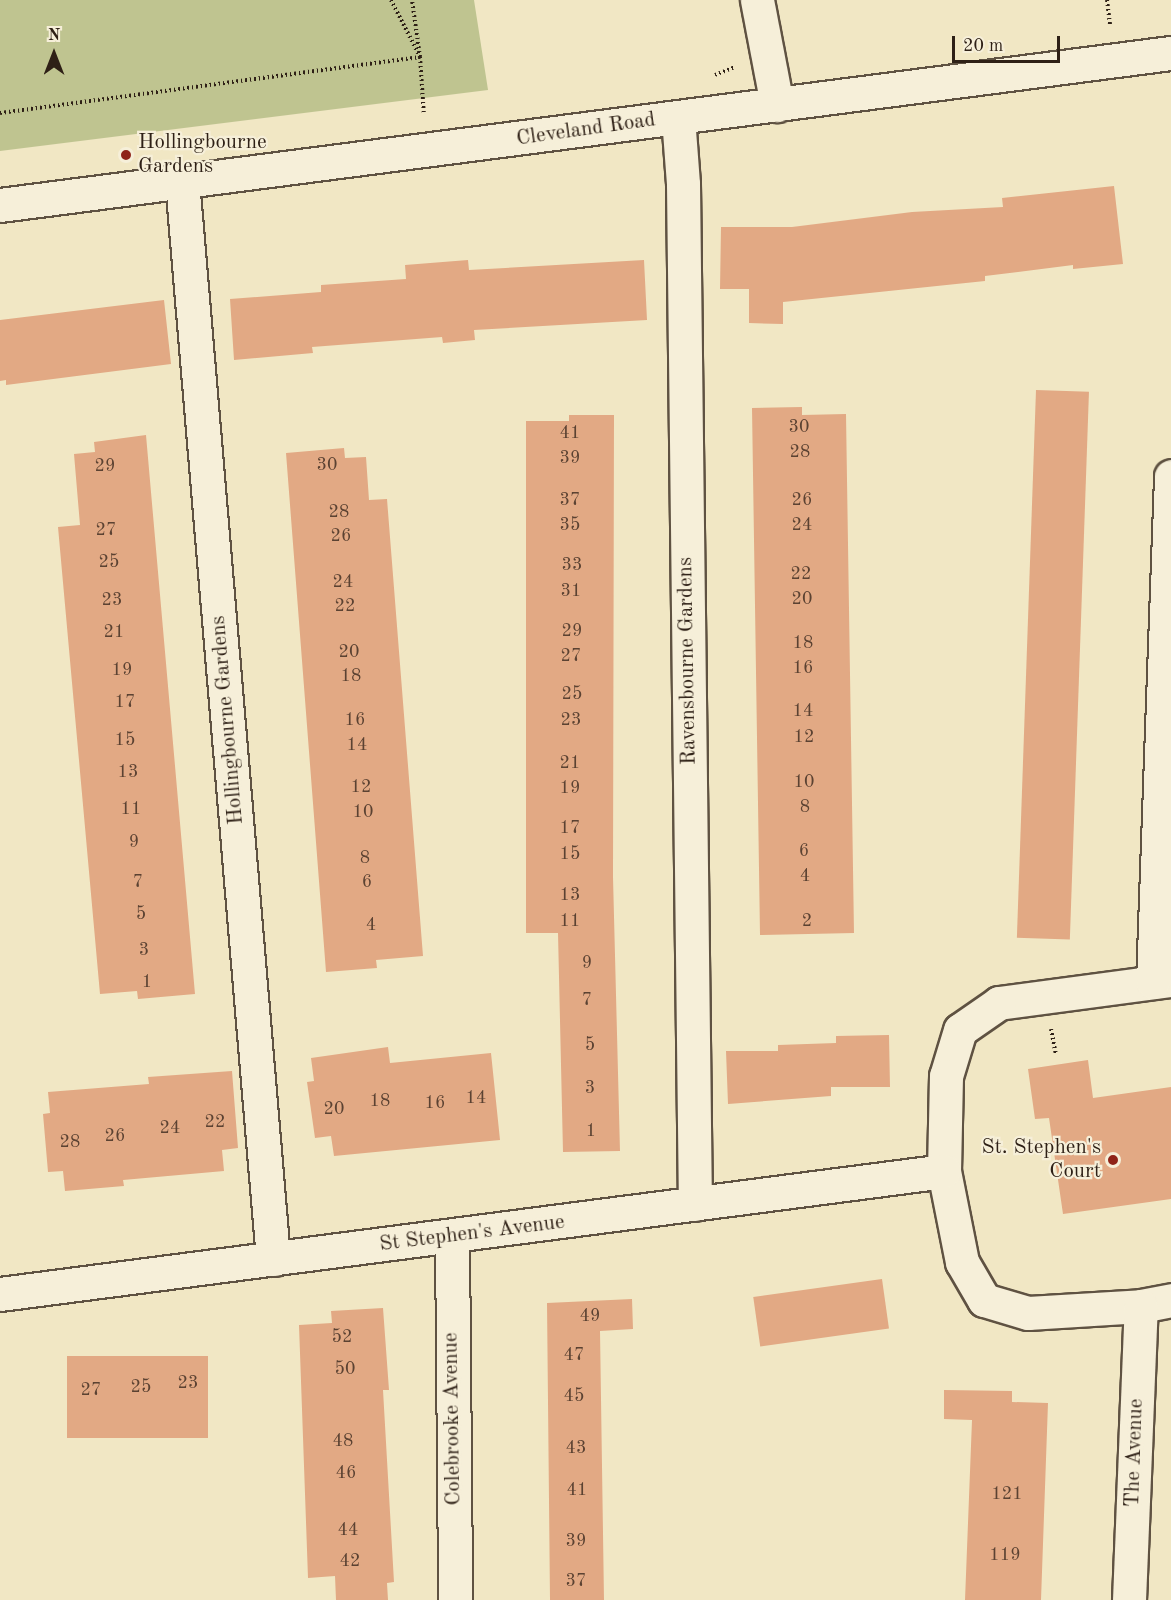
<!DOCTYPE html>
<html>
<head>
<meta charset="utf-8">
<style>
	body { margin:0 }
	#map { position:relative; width:1171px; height:1600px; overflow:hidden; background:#f1e7c4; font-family:"Old Standard TT",serif }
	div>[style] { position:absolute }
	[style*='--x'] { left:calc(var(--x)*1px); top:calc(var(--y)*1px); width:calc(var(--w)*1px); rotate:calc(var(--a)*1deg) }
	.green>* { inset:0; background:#bfc490 }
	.building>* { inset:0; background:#e2a984; transform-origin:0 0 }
	.path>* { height:4px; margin-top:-2px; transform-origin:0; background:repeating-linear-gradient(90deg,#2e2016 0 1.5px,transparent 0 4.5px) }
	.roads { filter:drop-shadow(2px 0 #5f5242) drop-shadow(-2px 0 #5f5242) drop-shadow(0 2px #5f5242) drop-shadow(0 -2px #5f5242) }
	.street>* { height:33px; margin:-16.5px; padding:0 16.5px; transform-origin:16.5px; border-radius:16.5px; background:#f6efd9 }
	.secondary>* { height:33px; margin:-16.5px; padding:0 16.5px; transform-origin:16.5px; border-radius:16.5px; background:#f6efd9 }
	.dots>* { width:16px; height:16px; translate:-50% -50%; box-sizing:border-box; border:3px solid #f6efd9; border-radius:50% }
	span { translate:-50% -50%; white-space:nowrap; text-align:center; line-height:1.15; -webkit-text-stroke:4.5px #f6efd9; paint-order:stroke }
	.number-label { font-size:18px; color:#5b4232 }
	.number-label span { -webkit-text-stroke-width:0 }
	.street-label { font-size:21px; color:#2e2016 }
	.poi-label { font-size:21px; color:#2e2016 }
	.left { translate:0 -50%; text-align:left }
	.right { translate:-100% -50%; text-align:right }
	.north { position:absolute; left:24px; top:24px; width:60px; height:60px; -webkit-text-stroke:4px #f6efd9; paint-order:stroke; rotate:0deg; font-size:16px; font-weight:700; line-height:24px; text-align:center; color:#2e2016 }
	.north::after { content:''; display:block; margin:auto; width:21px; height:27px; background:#2e2016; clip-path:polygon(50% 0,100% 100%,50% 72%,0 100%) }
	.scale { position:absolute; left:952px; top:36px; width:108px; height:27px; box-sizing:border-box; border:3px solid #2e2016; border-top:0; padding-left:8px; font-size:18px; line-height:21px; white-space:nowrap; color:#2e2016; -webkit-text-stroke:4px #f6efd9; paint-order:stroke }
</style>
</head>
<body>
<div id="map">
	<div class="green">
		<div style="clip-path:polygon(0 0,474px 0,488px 90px,0 151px)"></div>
	</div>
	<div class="building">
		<div style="clip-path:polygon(1114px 186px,1123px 264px,1073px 269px,1073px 265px,985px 276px,985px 281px,783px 302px,783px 324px,749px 323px,749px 289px,720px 289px,721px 227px,792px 227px,912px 212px,1003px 207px,1002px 198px)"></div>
		<div style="clip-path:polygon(468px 260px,469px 270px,644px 260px,647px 320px,474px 330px,475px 340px,443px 343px,442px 337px,312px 347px,313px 353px,234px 360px,230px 299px,321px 292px,321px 285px,406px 279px,405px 265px)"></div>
		<div style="clip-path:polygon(164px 300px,171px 364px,6px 385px,6px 380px,0 381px,0 320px)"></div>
		<div style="left:1036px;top:390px;width:53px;height:548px;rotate:2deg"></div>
		<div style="clip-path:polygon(802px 407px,802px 415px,846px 414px,854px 933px,760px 935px,752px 408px)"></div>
		<div style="clip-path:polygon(569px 415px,614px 415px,613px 877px,620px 1151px,563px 1152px,558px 933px,526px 933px,526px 421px,569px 421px)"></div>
		<div style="clip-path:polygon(146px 435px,195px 994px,138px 999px,137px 991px,100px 994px,58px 527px,80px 525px,74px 454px,95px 452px,94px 442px)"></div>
		<div style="clip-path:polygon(344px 448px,345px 458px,366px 457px,369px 500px,387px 499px,423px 956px,376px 960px,377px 968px,326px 972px,286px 453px)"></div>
		<div style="clip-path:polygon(889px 1035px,890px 1087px,831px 1087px,831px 1096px,728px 1104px,726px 1051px,778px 1051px,778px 1045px,836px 1043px,836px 1036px)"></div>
		<div style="clip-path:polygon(388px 1047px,390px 1063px,491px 1053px,500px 1140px,334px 1156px,331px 1136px,315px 1138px,307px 1082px,314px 1081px,311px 1058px)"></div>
		<div style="clip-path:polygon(1088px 1060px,1093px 1098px,1171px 1087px,1171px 1199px,1063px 1214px,1049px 1118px,1035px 1119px,1028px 1069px)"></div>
		<div style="clip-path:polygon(232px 1071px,238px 1148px,222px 1150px,224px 1171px,123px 1180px,124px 1186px,65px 1191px,63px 1171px,48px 1172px,43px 1114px,50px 1113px,48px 1092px,149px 1084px,148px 1077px)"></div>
		<div style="left:882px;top:1279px;width:50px;height:130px;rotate:82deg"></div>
		<div style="clip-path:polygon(632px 1299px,633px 1329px,600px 1331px,604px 1600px,550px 1600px,547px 1303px)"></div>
		<div style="clip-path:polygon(383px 1308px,389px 1390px,383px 1390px,394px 1582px,387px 1583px,388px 1600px,336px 1600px,335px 1576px,308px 1578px,299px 1325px,332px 1323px,331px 1311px)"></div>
		<div style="left:208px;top:1356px;width:82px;height:141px;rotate:90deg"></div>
		<div style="clip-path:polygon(944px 1390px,1012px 1391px,1012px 1402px,1048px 1403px,1041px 1600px,965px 1600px,972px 1420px,944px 1419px)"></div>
	</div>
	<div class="path">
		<div style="--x:391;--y:0;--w:64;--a:63"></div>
		<div style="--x:420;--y:57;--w:58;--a:86.1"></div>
		<div style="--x:1107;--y:0;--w:26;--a:83"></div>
		<div style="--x:715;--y:75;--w:22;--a:-22"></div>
		<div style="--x:0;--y:113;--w:424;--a:-7.6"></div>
		<div style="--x:420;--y:57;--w:58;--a:-98"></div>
		<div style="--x:1051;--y:1029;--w:25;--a:79"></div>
	</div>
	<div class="roads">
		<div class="street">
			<div style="--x:757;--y:0;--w:107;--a:79.2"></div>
			<div style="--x:678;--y:117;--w:67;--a:85.7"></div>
			<div style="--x:683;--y:184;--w:1020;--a:89.33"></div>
			<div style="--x:182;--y:181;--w:1082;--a:85.17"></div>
			<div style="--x:1171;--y:980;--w:174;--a:172.4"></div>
			<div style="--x:999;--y:1003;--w:47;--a:145.3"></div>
			<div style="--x:960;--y:1030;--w:48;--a:106.9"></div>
			<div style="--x:946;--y:1076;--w:95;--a:91.2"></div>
			<div style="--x:944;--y:1171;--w:93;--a:78.8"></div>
			<div style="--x:962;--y:1262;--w:44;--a:59.9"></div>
			<div style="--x:984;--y:1300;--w:46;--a:16.5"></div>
			<div style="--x:1028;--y:1313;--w:113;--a:-3.5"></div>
			<div style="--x:1141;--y:1306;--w:31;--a:-11"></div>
			<div style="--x:1153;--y:982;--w:506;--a:-87.96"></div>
			<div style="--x:452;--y:1238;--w:362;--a:89.5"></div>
			<div style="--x:0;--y:1294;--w:952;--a:-7.42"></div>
			<div style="--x:1129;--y:1600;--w:294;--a:-87.7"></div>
		</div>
		<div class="secondary">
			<div style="--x:0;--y:205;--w:1181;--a:-7.4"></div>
		</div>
	</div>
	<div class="dots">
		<div style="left:126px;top:155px;background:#8f2418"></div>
		<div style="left:1113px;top:1160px;background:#8f2418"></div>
	</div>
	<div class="number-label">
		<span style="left:799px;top:427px">30</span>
		<span style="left:570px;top:433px">41</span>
		<span style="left:800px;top:452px">28</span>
		<span style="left:570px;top:458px">39</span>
		<span style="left:327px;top:465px">30</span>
		<span style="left:105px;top:466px">29</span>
		<span style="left:570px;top:500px">37</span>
		<span style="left:802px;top:500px">26</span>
		<span style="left:339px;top:512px">28</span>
		<span style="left:570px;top:525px">35</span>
		<span style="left:802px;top:525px">24</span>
		<span style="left:106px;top:530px">27</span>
		<span style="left:341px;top:536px">26</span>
		<span style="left:109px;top:562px">25</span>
		<span style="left:572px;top:565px">33</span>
		<span style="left:801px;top:574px">22</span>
		<span style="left:343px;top:582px">24</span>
		<span style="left:571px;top:591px">31</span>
		<span style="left:802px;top:599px">20</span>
		<span style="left:112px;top:600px">23</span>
		<span style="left:345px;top:606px">22</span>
		<span style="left:572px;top:631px">29</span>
		<span style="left:114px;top:632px">21</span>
		<span style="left:803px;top:643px">18</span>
		<span style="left:349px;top:652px">20</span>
		<span style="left:571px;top:656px">27</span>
		<span style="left:803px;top:668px">16</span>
		<span style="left:122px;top:670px">19</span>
		<span style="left:351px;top:676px">18</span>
		<span style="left:572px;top:694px">25</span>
		<span style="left:125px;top:702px">17</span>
		<span style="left:803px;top:711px">14</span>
		<span style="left:355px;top:720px">16</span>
		<span style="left:571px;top:720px">23</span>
		<span style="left:804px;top:737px">12</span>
		<span style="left:125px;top:740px">15</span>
		<span style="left:357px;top:745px">14</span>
		<span style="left:570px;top:763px">21</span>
		<span style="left:128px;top:772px">13</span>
		<span style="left:804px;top:782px">10</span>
		<span style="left:361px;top:787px">12</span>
		<span style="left:570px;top:788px">19</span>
		<span style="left:805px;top:807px">8</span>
		<span style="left:131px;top:809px">11</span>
		<span style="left:363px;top:812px">10</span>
		<span style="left:570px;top:828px">17</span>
		<span style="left:134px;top:842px">9</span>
		<span style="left:804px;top:851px">6</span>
		<span style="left:570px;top:854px">15</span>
		<span style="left:365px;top:858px">8</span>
		<span style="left:805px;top:876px">4</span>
		<span style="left:138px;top:882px">7</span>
		<span style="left:367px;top:882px">6</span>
		<span style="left:570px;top:895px">13</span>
		<span style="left:141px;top:914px">5</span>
		<span style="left:570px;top:921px">11</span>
		<span style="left:807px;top:921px">2</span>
		<span style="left:371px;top:925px">4</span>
		<span style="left:144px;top:950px">3</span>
		<span style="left:587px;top:963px">9</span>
		<span style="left:147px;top:982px">1</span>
		<span style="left:587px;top:1000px">7</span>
		<span style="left:590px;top:1045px">5</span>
		<span style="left:590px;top:1088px">3</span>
		<span style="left:476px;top:1098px">14</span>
		<span style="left:380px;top:1101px">18</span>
		<span style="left:435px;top:1103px">16</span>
		<span style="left:334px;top:1109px">20</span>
		<span style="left:215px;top:1122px">22</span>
		<span style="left:170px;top:1128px">24</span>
		<span style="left:591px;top:1131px">1</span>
		<span style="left:115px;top:1136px">26</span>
		<span style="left:70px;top:1142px">28</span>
		<span style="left:590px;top:1316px">49</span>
		<span style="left:342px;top:1337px">52</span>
		<span style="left:574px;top:1355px">47</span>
		<span style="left:345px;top:1369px">50</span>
		<span style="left:188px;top:1383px">23</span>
		<span style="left:141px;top:1387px">25</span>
		<span style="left:91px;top:1390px">27</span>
		<span style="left:574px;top:1396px">45</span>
		<span style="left:343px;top:1441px">48</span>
		<span style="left:576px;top:1448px">43</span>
		<span style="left:346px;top:1473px">46</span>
		<span style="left:577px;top:1490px">41</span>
		<span style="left:1007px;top:1494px">121</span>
		<span style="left:348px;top:1530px">44</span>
		<span style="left:576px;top:1541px">39</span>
		<span style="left:1005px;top:1555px">119</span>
		<span style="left:350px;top:1561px">42</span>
		<span style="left:576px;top:1581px">37</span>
	</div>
	<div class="street-label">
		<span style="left:586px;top:130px;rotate:-8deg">Cleveland Road</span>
		<span style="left:688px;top:661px;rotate:-91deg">Ravensbourne Gardens</span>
		<span style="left:228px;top:720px;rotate:-95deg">Hollingbourne Gardens</span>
		<span style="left:472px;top:1234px;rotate:-7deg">St Stephen's Avenue</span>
		<span style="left:453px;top:1419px;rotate:-91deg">Colebrooke Avenue</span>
		<span style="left:1135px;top:1453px;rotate:-88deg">The Avenue</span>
	</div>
	<div class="poi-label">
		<span class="left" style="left:138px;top:155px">Hollingbourne<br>Gardens</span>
		<span class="right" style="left:1101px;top:1160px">St. Stephen's<br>Court</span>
	</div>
	<div class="north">N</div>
	<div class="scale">20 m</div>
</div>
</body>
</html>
